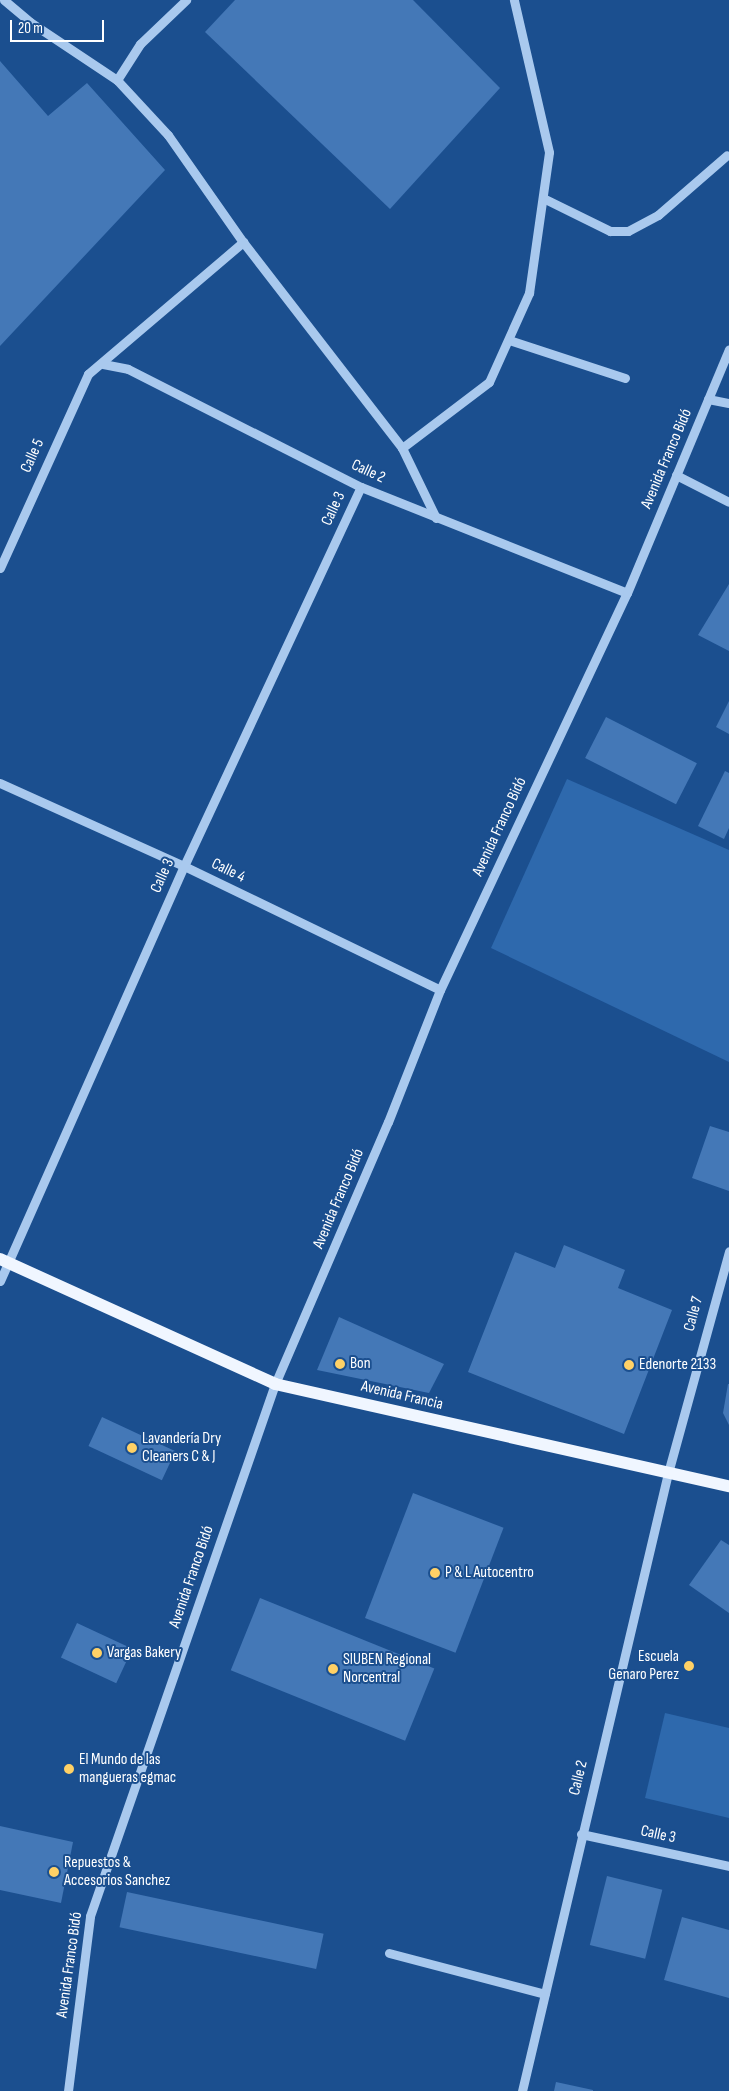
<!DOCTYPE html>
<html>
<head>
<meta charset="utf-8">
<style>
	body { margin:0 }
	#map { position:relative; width:729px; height:2091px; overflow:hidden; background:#1b4f8f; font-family:"Sofia Sans Condensed",sans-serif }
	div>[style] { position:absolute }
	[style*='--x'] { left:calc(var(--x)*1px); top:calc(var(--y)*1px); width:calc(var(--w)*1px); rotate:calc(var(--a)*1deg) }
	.green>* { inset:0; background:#2e69ad }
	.building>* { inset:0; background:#4478b7; transform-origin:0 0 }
	.minor>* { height:9px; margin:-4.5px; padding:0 4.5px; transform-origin:4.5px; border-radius:4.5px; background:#a9c9ee }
	.major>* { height:12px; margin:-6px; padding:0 6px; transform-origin:6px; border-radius:6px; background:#f0f6ff }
	.dots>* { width:14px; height:14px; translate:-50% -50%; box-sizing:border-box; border:2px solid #1b4f8f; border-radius:50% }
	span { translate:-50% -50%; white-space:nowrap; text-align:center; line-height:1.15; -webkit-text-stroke:4px #1b4f8f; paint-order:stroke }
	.street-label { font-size:16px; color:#fff }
	.poi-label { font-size:16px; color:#fff }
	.left { translate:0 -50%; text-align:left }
	.right { translate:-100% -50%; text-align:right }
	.scale { position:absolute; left:10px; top:20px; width:94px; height:22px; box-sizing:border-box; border:2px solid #fff; border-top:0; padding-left:6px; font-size:15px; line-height:18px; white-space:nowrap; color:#fff; -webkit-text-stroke:4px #1b4f8f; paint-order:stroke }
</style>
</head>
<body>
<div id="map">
	<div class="green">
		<div style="clip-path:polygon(567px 779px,729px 850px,729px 1062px,491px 948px)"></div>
		<div style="clip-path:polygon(665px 1713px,729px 1728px,729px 1818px,645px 1798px)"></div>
	</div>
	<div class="building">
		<div style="clip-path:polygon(235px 0,413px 0,500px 88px,390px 209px,205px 32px)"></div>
		<div style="clip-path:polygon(0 61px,48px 116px,87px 83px,165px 170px,0 346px)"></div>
		<div style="clip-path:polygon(729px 584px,729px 651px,698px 635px)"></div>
		<div style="clip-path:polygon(729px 701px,729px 734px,716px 727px)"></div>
		<div style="left:606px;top:717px;width:102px;height:46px;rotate:27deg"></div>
		<div style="clip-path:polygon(725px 771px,729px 773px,729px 828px,724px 839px,698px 826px)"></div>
		<div style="clip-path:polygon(710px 1126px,729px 1132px,729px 1191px,692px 1178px)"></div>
		<div style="clip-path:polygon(564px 1245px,625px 1270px,618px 1288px,672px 1310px,624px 1434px,468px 1372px,515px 1252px,555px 1268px)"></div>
		<div style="clip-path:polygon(339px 1317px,444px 1364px,429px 1393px,317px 1370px)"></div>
		<div style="clip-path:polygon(728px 1384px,729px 1384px,729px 1425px,723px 1413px)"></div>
		<div style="left:102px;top:1417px;width:81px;height:32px;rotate:25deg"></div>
		<div style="left:413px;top:1493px;width:97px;height:134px;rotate:21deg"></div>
		<div style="clip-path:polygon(721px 1540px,729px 1545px,729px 1613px,689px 1585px)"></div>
		<div style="left:260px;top:1598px;width:188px;height:78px;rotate:22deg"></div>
		<div style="left:77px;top:1623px;width:61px;height:38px;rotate:25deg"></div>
		<div style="clip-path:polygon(0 1826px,73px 1842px,61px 1903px,0 1890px)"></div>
		<div style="left:607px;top:1876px;width:57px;height:71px;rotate:14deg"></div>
		<div style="left:127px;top:1892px;width:201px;height:36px;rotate:12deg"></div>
		<div style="clip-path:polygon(682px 1917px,729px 1930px,729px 1998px,664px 1980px)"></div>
		<div style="clip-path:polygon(556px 2082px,593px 2090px,593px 2091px,554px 2091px)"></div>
	</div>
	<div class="minor">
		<div style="--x:4;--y:0;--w:34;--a:40"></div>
		<div style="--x:30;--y:22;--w:105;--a:33.7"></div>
		<div style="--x:117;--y:80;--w:75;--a:47.2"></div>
		<div style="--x:168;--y:135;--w:131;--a:55"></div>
		<div style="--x:243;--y:242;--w:260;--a:52.3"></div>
		<div style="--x:117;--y:80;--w:43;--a:-57.4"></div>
		<div style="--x:140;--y:44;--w:64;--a:-43.7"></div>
		<div style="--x:543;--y:198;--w:75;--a:26.2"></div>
		<div style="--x:610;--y:231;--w:18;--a:0"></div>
		<div style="--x:628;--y:231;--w:34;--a:-28"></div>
		<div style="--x:658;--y:215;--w:91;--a:-41"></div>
		<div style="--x:509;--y:340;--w:122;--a:18.1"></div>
		<div style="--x:103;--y:364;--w:25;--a:11"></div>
		<div style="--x:128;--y:369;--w:261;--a:26.9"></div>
		<div style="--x:361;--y:487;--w:286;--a:21.7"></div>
		<div style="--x:708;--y:399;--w:21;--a:11"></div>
		<div style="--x:676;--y:475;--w:59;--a:27"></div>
		<div style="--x:436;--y:518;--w:78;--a:-115.9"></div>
		<div style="--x:402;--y:448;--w:109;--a:-37.2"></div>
		<div style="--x:489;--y:382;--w:98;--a:-65.8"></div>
		<div style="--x:529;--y:293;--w:142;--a:-81.9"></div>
		<div style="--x:549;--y:152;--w:156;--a:-103"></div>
		<div style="--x:0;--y:568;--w:213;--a:-65.6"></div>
		<div style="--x:88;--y:374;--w:204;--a:-40.4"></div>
		<div style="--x:0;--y:783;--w:202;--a:24.3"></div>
		<div style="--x:184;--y:866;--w:284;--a:25.8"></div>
		<div style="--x:0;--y:1281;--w:454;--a:-66.1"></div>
		<div style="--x:184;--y:866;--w:418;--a:-65"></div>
		<div style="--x:581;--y:1834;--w:151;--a:12.2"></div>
		<div style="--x:389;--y:1953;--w:161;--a:14.7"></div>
		<div style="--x:68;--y:2091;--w:176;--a:-82.8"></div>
		<div style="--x:90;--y:1916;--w:563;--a:-70.83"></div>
		<div style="--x:275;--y:1384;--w:285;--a:-66.7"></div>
		<div style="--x:388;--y:1122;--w:142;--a:-68.5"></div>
		<div style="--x:440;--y:990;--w:439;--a:-64.8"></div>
		<div style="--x:627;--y:593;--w:264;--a:-67.3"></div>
		<div style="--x:522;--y:2091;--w:635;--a:-76.71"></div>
		<div style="--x:668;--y:1473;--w:230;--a:-74.6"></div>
	</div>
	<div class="major">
		<div style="--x:0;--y:1259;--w:302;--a:24.4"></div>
		<div style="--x:275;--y:1384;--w:465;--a:12.7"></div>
	</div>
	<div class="dots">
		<div style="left:340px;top:1364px;background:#ffd166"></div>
		<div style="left:629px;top:1365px;background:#ffd166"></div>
		<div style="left:132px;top:1448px;background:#ffd166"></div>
		<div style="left:435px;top:1573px;background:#ffd166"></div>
		<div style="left:97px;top:1653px;background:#ffd166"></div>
		<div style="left:689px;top:1666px;background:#ffd166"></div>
		<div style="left:333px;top:1669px;background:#ffd166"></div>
		<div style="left:69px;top:1769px;background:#ffd166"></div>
		<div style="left:54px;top:1872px;background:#ffd166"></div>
	</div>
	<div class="street-label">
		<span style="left:33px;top:456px;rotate:-66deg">Calle 5</span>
		<span style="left:667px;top:459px;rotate:-67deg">Avenida Franco Bidó</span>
		<span style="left:368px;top:472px;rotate:25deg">Calle 2</span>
		<span style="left:334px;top:509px;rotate:-65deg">Calle 3</span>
		<span style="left:500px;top:827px;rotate:-65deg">Avenida Franco Bidó</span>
		<span style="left:228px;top:871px;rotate:26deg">Calle 4</span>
		<span style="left:163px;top:876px;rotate:-66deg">Calle 3</span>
		<span style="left:339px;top:1199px;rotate:-67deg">Avenida Franco Bidó</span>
		<span style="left:694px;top:1314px;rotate:-75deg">Calle 7</span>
		<span style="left:402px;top:1396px;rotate:13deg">Avenida Francia</span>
		<span style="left:192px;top:1577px;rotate:-71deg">Avenida Franco Bidó</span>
		<span style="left:579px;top:1778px;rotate:-76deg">Calle 2</span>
		<span style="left:658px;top:1835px;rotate:12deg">Calle 3</span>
		<span style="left:70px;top:1965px;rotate:-82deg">Avenida Franco Bidó</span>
	</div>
	<div class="poi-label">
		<span class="left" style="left:350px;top:1364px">Bon</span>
		<span class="left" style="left:639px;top:1365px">Edenorte 2133</span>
		<span class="left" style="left:142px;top:1448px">Lavandería Dry<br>Cleaners C &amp; J</span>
		<span class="left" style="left:445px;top:1573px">P &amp; L Autocentro</span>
		<span class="left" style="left:107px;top:1653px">Vargas Bakery</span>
		<span class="right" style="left:679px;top:1666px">Escuela<br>Genaro Perez</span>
		<span class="left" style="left:343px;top:1669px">SIUBEN Regional<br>Norcentral</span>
		<span class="left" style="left:79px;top:1769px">El Mundo de las<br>mangueras egmac</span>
		<span class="left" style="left:64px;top:1872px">Repuestos &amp;<br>Accesorios Sanchez</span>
	</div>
	<div class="scale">20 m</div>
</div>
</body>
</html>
